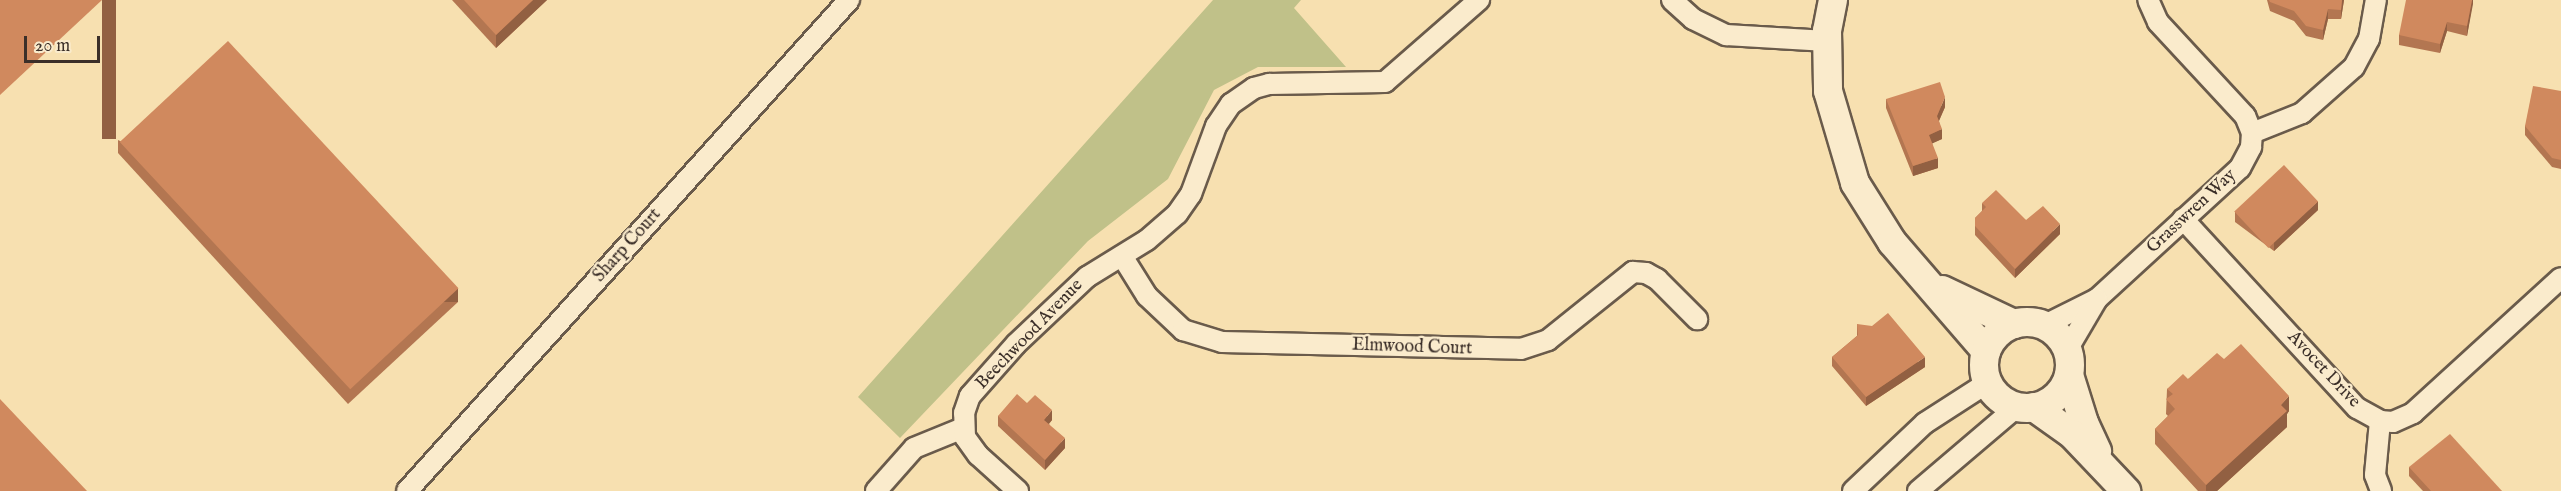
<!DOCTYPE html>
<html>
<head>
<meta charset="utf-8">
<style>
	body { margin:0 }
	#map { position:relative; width:2561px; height:491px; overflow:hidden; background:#f7e0b0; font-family:"IM FELL English",serif }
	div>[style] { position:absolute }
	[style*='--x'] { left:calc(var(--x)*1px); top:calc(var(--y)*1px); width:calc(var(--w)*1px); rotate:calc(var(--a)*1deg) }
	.green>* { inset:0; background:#c0c189 }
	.roads { filter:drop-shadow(2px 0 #6a5b4b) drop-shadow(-2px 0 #6a5b4b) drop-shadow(0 2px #6a5b4b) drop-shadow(0 -2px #6a5b4b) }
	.street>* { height:20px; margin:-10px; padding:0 10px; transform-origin:10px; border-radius:10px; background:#faebcc }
	.secondary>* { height:28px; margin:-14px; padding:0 14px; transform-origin:14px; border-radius:14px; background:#faebcc }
	.secondary>.ring { margin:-14px; padding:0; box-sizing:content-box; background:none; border:28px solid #faebcc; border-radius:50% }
	.wall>* { inset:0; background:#b37651 }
	.shaded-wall>* { inset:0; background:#926042; transform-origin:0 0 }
	.building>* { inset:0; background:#d0895e; transform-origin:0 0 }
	span { translate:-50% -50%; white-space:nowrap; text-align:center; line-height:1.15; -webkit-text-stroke:4.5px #faebcc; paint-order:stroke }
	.street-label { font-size:18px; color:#3b2f29 }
	.scale { position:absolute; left:24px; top:36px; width:76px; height:27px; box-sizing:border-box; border:3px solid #3b2f29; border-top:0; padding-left:8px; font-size:18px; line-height:21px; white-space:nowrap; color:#3b2f29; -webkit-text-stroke:4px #faebcc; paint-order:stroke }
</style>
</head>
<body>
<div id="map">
	<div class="green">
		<div style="clip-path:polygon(1213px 0,1301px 0,1294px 8px,1346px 67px,1258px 67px,1214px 90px,1168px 179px,1088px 241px,900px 438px,858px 397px)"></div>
	</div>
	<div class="roads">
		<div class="street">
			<div style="--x:1672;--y:0;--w:28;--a:42"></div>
			<div style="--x:1693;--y:19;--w:37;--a:26"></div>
			<div style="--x:1726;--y:35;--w:101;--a:3.4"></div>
			<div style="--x:2252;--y:133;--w:54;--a:-21.8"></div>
			<div style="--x:2302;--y:113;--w:69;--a:-41.5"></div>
			<div style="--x:2354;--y:67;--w:32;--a:-62"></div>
			<div style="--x:2369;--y:39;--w:40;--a:-80"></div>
			<div style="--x:2183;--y:219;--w:257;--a:47.4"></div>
			<div style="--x:2357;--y:408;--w:26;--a:29"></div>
			<div style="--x:2380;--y:421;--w:13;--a:4"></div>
			<div style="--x:2393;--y:422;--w:22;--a:-24"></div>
			<div style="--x:2413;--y:413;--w:200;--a:-42.4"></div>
			<div style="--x:1122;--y:256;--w:47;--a:58"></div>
			<div style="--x:1147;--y:296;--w:50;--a:43.4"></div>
			<div style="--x:1183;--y:330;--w:41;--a:17.1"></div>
			<div style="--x:1222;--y:342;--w:299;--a:1.3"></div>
			<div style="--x:1521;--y:349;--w:28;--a:-18"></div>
			<div style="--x:1548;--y:340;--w:109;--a:-38.7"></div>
			<div style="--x:1633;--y:272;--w:13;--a:4"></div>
			<div style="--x:1646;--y:273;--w:13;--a:29"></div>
			<div style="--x:1657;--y:279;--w:57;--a:45"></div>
			<div style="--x:2043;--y:326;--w:60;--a:-26.6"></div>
			<div style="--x:2097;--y:299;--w:194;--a:-42.5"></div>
			<div style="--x:2240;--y:168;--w:24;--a:-62"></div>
			<div style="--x:2251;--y:147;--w:14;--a:-86"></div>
			<div style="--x:2252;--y:133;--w:18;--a:-112"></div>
			<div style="--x:2245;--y:116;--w:128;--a:-132.8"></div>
			<div style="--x:2158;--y:22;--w:24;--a:-114"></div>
			<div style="--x:2067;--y:350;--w:59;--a:-59.5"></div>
			<div style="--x:2380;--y:421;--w:54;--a:95.3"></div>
			<div style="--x:2375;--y:475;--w:17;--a:69"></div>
			<div style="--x:407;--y:491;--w:661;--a:-48.01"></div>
			<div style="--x:876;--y:491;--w:57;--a:-48.5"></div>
			<div style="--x:914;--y:448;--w:53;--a:-22.2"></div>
			<div style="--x:1018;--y:491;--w:54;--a:-138"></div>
			<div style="--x:978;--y:455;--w:22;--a:-126"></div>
			<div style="--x:965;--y:437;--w:24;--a:-92"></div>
			<div style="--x:964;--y:413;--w:18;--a:-71"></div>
			<div style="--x:970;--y:396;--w:69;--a:-48.5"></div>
			<div style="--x:1016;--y:344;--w:98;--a:-43.3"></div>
			<div style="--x:1087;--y:277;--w:70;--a:-31.7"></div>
			<div style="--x:1147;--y:240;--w:40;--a:-41"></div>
			<div style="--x:1177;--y:214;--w:24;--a:-55"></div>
			<div style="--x:1191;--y:194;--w:72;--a:-69.8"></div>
			<div style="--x:1216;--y:126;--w:27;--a:-56"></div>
			<div style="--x:1231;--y:104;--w:28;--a:-35"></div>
			<div style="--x:1254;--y:88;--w:16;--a:-15"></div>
			<div style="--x:1269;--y:84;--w:116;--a:-1"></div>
			<div style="--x:1385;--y:82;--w:125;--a:-41.1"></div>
			<div style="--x:1853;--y:491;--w:99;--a:-43.4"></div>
			<div style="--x:1925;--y:423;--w:74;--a:-32.8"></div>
			<div style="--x:1918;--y:491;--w:131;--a:-40.4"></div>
		</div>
		<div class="secondary">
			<div style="--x:1833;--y:0;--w:32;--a:101"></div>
			<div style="--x:1827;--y:31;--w:60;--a:89"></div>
			<div style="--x:1828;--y:91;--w:96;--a:73.6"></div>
			<div style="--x:1855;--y:183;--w:70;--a:57.9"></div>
			<div style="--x:1892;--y:242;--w:144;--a:49.2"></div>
			<div style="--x:1942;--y:290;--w:80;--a:25.3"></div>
			<div class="ring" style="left:1984px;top:322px;width:58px;height:58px"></div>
			<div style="--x:2069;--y:375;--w:50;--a:72.6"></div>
			<div style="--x:2084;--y:423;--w:31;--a:65"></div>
			<div style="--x:2034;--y:407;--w:47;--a:35.4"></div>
			<div style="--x:2072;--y:434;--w:79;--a:46.5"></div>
		</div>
	</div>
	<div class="wall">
		<div style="clip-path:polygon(452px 0,547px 0,496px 48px)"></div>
		<div style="clip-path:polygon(2267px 0,2344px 0,2341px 19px,2328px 19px,2323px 40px,2306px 36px,2294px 21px,2270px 11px)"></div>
		<div style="clip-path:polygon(2473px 0,2467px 36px,2447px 31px,2440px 53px,2399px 45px,2399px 35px)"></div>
		<div style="clip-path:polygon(2561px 91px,2561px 169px,2552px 167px,2525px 135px,2525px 126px)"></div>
		<div style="clip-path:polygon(1886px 99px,1945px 107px,1939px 121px,1942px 139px,1932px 143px,1938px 168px,1913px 176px,1886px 108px)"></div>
		<div style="clip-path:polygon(118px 140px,458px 302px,348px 404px,118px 153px)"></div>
		<div style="clip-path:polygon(1982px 203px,2026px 220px,2060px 234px,2015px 278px,1975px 235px,1975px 218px,1982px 211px)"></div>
		<div style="clip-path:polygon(2318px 210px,2274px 251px,2235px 222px,2235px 212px)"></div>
		<div style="clip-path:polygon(1857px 324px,1925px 367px,1866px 406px,1832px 366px,1832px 357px,1857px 336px)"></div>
		<div style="clip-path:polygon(2224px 359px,2289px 411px,2287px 414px,2287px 427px,2217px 491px,2198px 491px,2155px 444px,2155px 429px,2168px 416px,2166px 414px,2167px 389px,2188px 379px)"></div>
		<div style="clip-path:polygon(1027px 403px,1052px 420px,1049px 424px,1065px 448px,1045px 470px,998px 426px,998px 416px)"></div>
		<div style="clip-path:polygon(2409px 467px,2502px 491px,2423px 491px,2409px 476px)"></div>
	</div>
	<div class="shaded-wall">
		<div style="left:102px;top:0;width:14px;height:139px"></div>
		<div style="clip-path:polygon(533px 0,547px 0,496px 48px,496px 35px)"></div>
		<div style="clip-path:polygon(2342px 0,2344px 0,2341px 19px,2341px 10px)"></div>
		<div style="clip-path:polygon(2472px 0,2473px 0,2473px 4px,2467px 36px,2467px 26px)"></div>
		<div style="clip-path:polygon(2328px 9px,2328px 19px,2323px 40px,2323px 30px)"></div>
		<div style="clip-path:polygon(2447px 22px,2447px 31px,2440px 53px,2440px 44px)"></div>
		<div style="clip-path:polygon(1945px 97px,1945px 107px,1937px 125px,1937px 116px)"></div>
		<div style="clip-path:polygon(1942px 129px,1942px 139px,1929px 145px,1929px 135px)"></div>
		<div style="clip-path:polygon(1938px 158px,1938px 168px,1913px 176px,1913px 166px)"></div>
		<div style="clip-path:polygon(2318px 201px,2318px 210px,2274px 251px,2274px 242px)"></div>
		<div style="clip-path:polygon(2060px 224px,2060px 234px,2015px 278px,2015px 269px)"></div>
		<div style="left:458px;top:289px;width:13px;height:150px;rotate:90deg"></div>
		<div style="clip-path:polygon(1925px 357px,1925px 367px,1866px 406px,1866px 397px)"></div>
		<div style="clip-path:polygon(2289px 396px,2289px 411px,2287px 414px,2287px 427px,2217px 491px,2206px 491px,2206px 485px)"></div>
		<div style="clip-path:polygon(1052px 410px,1052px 420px,1044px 429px,1044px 420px)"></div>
		<div style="clip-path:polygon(1065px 438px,1065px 448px,1045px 470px,1045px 460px)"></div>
	</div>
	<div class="building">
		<div style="clip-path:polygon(0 0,102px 0,0 95px)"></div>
		<div style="clip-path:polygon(464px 0,533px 0,496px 35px)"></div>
		<div style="clip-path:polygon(2269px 0,2342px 0,2341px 10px,2328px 9px,2323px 30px,2306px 26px,2294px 11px,2270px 2px)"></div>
		<div style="clip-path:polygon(2406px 0,2472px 0,2467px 26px,2447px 22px,2440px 44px,2399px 35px)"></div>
		<div style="left:228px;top:41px;width:338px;height:148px;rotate:47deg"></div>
		<div style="clip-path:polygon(1940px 82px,1945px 97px,1937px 116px,1942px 129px,1929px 135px,1938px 158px,1913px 166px,1886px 99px)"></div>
		<div style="clip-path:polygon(2533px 86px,2561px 91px,2561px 160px,2552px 158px,2525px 126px)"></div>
		<div style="left:2284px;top:165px;width:50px;height:68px;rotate:47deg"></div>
		<div style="clip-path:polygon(1996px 190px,2026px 220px,2043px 206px,2060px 224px,2015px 269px,1975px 226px,1975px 218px,1986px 207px,1982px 203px)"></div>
		<div style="clip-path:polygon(1888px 313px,1925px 357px,1866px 397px,1832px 357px,1858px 335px,1857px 324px,1872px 326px)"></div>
		<div style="clip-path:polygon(2241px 344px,2289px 396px,2281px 405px,2287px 411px,2206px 485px,2155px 429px,2175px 409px,2166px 399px,2173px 394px,2167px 389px,2183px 374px,2188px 379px,2217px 353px,2224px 359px)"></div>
		<div style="clip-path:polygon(1017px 394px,1027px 403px,1035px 395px,1052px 410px,1044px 420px,1065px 438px,1045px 460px,998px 416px)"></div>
		<div style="clip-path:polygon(0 399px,87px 491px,0 491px)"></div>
		<div style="clip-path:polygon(2450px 434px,2502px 491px,2431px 491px,2409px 467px)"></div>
	</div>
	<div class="street-label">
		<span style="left:2192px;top:212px;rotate:-43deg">Grasswren Way</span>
		<span style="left:628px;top:246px;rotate:-48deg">Sharp Court</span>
		<span style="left:1030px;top:335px;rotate:-46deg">Beechwood Avenue</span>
		<span style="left:1412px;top:348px;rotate:2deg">Elmwood Court</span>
		<span style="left:2323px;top:370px;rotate:47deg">Avocet Drive</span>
	</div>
	<div class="scale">20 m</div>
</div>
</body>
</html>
